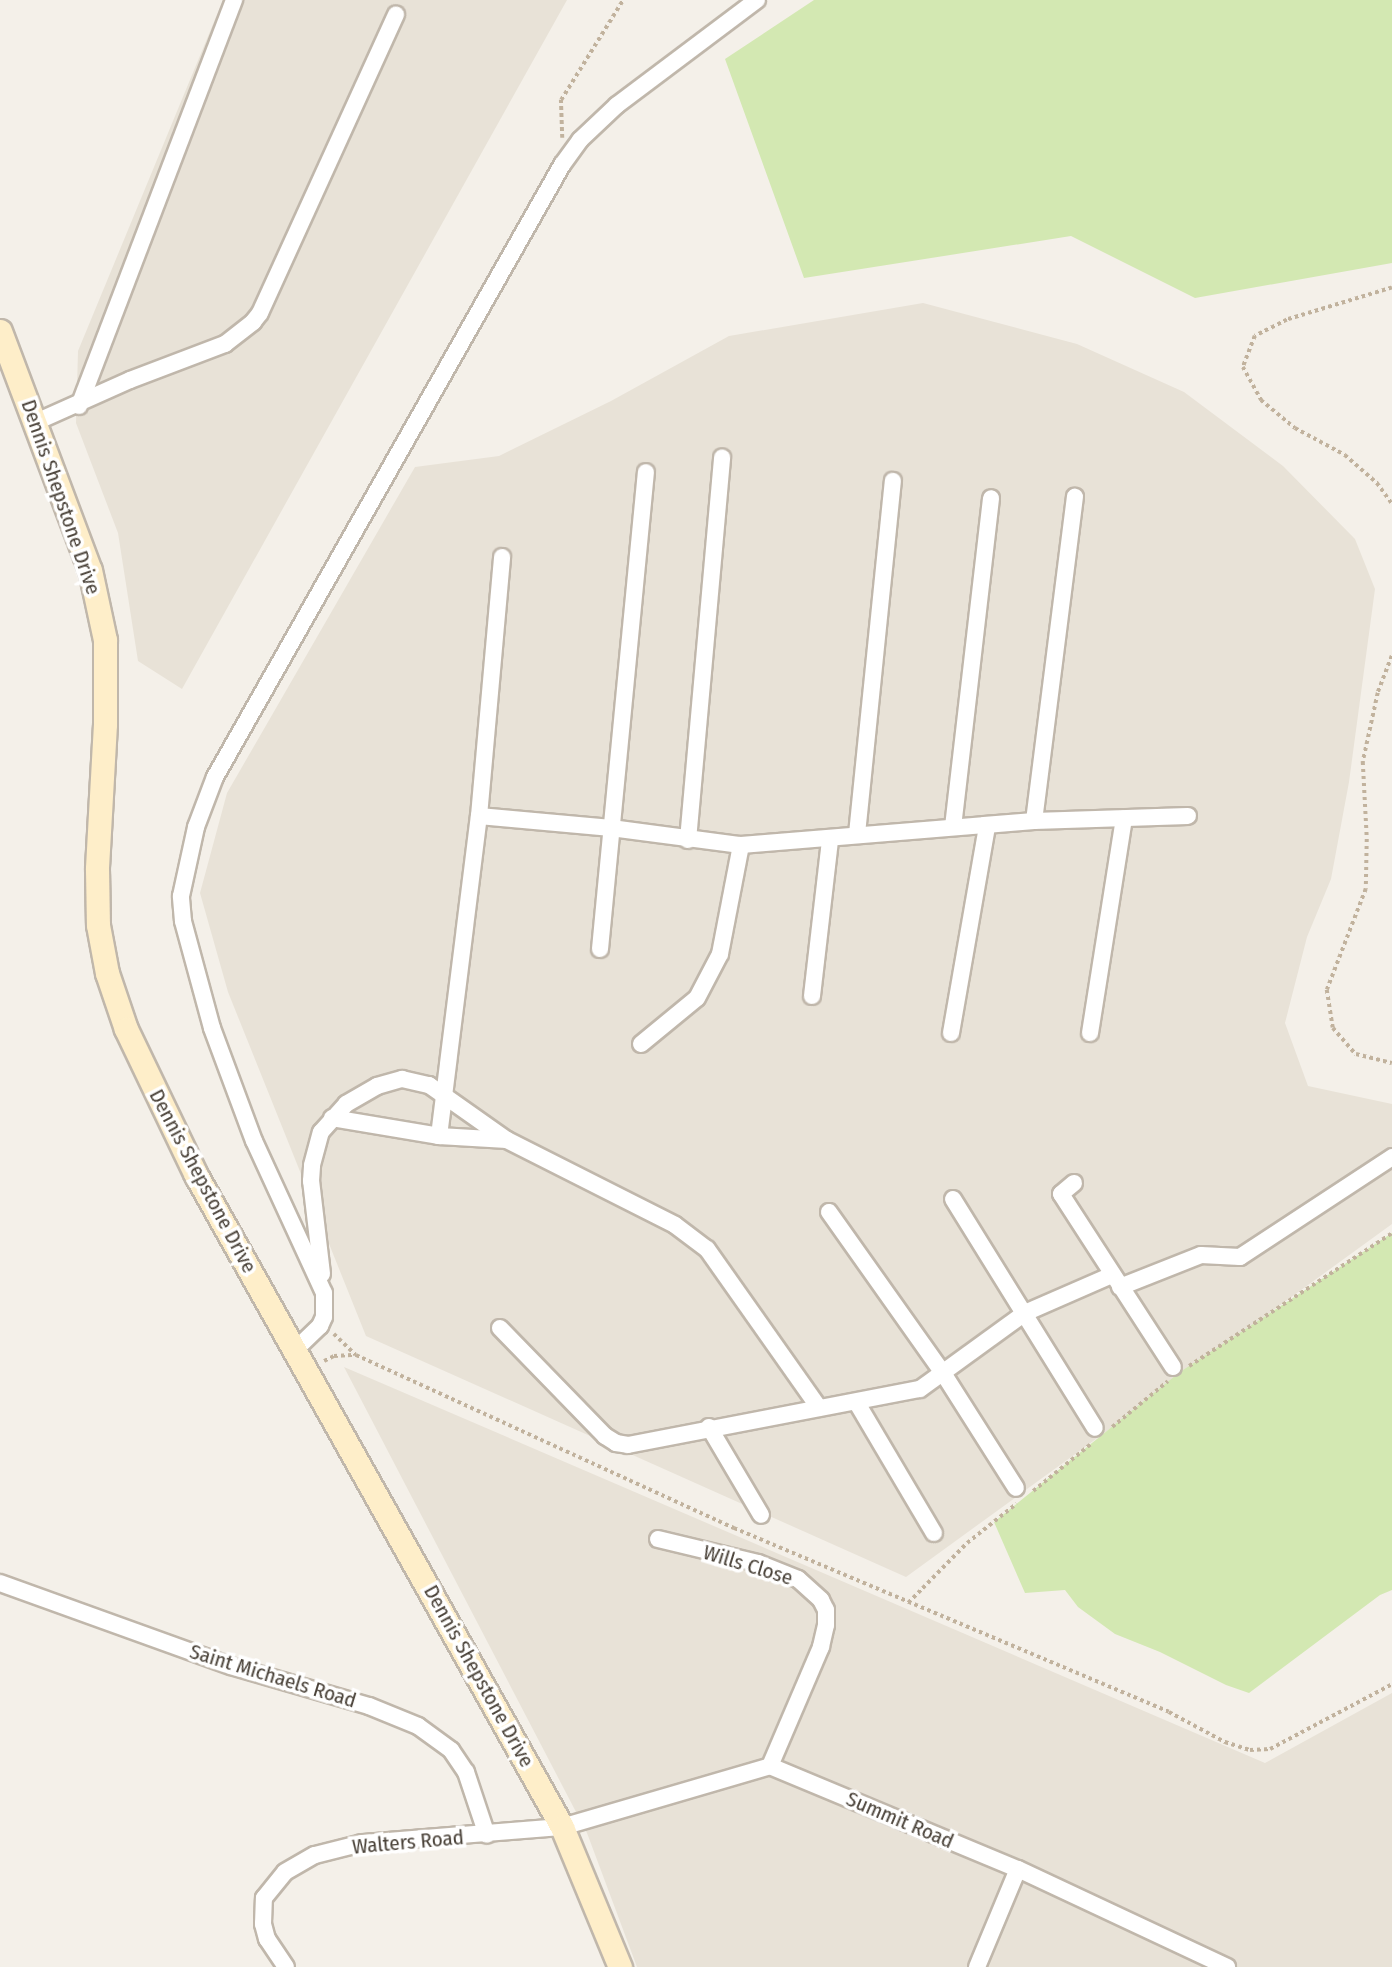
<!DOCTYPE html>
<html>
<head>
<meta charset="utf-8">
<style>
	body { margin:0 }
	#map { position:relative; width:1392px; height:1967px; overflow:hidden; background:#f4f0e9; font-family:"Fira Sans Condensed",sans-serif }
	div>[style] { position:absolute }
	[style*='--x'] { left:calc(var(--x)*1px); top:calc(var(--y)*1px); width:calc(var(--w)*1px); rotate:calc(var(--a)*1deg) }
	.residential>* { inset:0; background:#e8e2d7 }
	.green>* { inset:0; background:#d3e8b2 }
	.path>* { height:3.5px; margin-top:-1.75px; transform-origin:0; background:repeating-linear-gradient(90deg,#c1b29d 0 3.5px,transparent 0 7px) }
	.roads { filter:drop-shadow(2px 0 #c0b7ab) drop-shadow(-2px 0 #c0b7ab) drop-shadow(0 2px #c0b7ab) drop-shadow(0 -2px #c0b7ab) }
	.street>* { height:16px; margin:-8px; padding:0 8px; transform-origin:8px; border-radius:8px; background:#fff }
	.secondary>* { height:23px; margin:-11.5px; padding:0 11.5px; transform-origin:11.5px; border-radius:11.5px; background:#feeec9 }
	span { translate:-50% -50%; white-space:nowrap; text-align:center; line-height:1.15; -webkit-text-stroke:7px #fff; paint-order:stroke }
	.street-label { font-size:21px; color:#484037 }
</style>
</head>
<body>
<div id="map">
	<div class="residential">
		<div style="clip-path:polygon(223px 0,567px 0,182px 689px,138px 661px,118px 533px,76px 423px,78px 351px)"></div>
		<div style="clip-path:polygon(923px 303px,1077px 344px,1184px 392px,1283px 466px,1355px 539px,1375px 589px,1349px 782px,1331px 879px,1307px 937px,1285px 1023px,1308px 1086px,1392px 1104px,1392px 1224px,906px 1577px,366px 1336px,228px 992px,200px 893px,227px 793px,415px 467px,499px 456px,611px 401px,729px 336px)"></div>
		<div style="clip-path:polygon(344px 1367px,1265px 1763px,1392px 1693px,1392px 1967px,637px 1967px,587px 1833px)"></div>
	</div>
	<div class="green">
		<div style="clip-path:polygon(814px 0,1392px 0,1392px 263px,1195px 298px,1071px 236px,804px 278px,725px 59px)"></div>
		<div style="clip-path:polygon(1392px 1233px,1392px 1590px,1380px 1595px,1249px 1693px,1226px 1685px,1160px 1652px,1115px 1634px,1078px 1607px,1065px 1590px,1025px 1593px,994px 1522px,1180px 1372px)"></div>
	</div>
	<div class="path">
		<div style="--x:562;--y:138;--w:38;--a:-92"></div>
		<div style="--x:561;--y:100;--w:118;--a:-58.2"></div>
		<div style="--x:1392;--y:288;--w:110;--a:163.1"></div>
		<div style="--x:1287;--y:320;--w:36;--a:153"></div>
		<div style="--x:1255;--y:336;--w:33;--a:111"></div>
		<div style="--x:1243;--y:367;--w:38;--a:61"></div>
		<div style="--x:1261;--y:400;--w:44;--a:39.5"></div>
		<div style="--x:1295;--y:428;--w:57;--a:28.4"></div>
		<div style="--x:1345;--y:455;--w:43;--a:41.2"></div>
		<div style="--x:1377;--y:483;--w:26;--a:54"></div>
		<div style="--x:1392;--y:656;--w:40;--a:111"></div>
		<div style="--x:1378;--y:693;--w:71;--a:102.3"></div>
		<div style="--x:1363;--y:762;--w:77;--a:87"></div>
		<div style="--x:1367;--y:839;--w:50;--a:91.1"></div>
		<div style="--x:1366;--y:889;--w:108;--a:111.1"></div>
		<div style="--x:1327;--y:990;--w:38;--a:81"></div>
		<div style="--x:1333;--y:1028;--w:35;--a:49"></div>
		<div style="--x:1356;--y:1054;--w:37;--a:14"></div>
		<div style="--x:334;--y:1334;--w:30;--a:44"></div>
		<div style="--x:324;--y:1361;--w:11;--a:-27"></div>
		<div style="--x:334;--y:1356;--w:22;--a:-3"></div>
		<div style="--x:356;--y:1355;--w:416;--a:24.6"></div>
		<div style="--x:734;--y:1528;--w:472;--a:22.9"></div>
		<div style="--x:1169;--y:1712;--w:64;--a:28.2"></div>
		<div style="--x:1225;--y:1742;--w:26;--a:18"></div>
		<div style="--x:1250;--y:1750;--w:20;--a:-3"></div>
		<div style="--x:1270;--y:1749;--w:138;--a:-28"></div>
		<div style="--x:1189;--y:1366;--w:243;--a:-33.2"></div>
		<div style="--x:1112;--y:1427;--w:72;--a:-39.4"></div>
		<div style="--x:1033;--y:1491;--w:76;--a:-39.1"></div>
		<div style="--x:908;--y:1603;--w:84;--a:-45.5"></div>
		<div style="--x:967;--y:1543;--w:63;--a:-38.5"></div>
	</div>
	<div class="roads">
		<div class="street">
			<div style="--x:79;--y:406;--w:435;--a:-69.1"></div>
			<div style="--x:36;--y:422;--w:103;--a:-24.1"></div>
			<div style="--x:130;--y:380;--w:102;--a:-20.8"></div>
			<div style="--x:225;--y:344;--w:36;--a:-38"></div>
			<div style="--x:253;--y:322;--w:11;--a:-52"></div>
			<div style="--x:260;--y:313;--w:328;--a:-65.5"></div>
			<div style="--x:479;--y:816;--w:133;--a:5.2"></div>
			<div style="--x:611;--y:828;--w:131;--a:7.5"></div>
			<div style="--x:741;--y:845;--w:294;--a:-4.7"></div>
			<div style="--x:1034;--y:821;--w:154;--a:-1.9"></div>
			<div style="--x:1034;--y:821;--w:327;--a:-82.8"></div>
			<div style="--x:953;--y:827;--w:331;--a:-83.4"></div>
			<div style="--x:857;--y:834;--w:355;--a:-84.2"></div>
			<div style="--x:688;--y:840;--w:384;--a:-84.9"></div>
			<div style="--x:600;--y:949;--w:479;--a:-84.5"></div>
			<div style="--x:812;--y:996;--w:157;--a:-83.4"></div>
			<div style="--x:951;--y:1033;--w:209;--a:-80.1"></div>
			<div style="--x:1090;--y:1033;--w:217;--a:-81"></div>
			<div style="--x:641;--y:1044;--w:72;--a:-39.4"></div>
			<div style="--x:697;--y:998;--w:50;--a:-62.4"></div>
			<div style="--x:720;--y:954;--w:111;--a:-79.1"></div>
			<div style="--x:332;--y:1118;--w:109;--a:9.5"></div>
			<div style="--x:439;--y:1136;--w:68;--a:3.4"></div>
			<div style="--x:439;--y:1136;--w:322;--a:-82.9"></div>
			<div style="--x:479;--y:816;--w:260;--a:-84.9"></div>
			<div style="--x:1074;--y:1183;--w:17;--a:140"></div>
			<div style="--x:1061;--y:1194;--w:206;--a:57.1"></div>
			<div style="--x:953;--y:1199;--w:269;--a:58.2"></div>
			<div style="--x:829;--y:1212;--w:197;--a:54.7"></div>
			<div style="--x:943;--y:1373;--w:136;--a:57.6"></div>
			<div style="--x:322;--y:1274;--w:94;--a:-96.7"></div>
			<div style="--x:311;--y:1181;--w:16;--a:-86"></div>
			<div style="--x:312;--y:1165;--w:34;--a:-75"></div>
			<div style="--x:321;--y:1132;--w:38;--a:-48"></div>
			<div style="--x:346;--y:1104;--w:36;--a:-30"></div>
			<div style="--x:377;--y:1086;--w:26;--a:-16"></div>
			<div style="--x:402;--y:1079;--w:28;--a:13"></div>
			<div style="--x:429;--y:1085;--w:95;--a:35.2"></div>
			<div style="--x:507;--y:1140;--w:188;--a:26.8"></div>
			<div style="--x:675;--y:1225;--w:40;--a:37"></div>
			<div style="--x:707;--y:1249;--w:194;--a:54.8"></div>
			<div style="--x:1120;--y:1287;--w:87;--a:-21.6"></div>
			<div style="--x:1201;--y:1255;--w:39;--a:3"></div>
			<div style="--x:1240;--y:1257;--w:182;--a:-33.3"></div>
			<div style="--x:500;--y:1328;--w:151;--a:45.8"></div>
			<div style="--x:605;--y:1436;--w:13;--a:32"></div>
			<div style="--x:616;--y:1443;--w:12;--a:9"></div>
			<div style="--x:628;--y:1445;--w:297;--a:-10.9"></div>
			<div style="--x:920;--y:1389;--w:130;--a:-35.9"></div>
			<div style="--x:1025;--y:1313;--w:95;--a:-23.6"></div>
			<div style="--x:295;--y:1350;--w:35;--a:-44"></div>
			<div style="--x:320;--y:1326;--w:10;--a:-66"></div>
			<div style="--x:324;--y:1317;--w:24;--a:-90"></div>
			<div style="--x:324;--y:1293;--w:167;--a:-114.7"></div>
			<div style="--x:254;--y:1141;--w:121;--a:-110.4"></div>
			<div style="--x:212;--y:1028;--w:111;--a:-105.2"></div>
			<div style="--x:183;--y:921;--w:25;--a:-95"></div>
			<div style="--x:181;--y:896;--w:71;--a:-77.7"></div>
			<div style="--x:196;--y:827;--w:53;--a:-69.2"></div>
			<div style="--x:215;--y:777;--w:704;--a:-60.45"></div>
			<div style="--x:562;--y:165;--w:31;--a:-54"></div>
			<div style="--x:580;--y:140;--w:51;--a:-43.4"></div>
			<div style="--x:617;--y:105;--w:175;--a:-36.9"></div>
			<div style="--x:857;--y:1403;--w:151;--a:59.4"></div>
			<div style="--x:709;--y:1427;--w:102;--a:59.4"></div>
			<div style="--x:658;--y:1539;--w:103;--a:13.5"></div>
			<div style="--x:758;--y:1563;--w:43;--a:21.8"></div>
			<div style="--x:798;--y:1579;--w:31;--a:42"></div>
			<div style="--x:821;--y:1600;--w:11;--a:63"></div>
			<div style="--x:826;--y:1610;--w:15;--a:90"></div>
			<div style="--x:826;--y:1625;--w:23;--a:103"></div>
			<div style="--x:821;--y:1647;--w:129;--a:113.2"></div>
			<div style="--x:0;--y:1583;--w:245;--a:19.8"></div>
			<div style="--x:231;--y:1666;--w:144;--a:16.2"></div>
			<div style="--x:369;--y:1706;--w:53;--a:22.2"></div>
			<div style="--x:418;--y:1726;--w:41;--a:36"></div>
			<div style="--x:451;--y:1750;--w:27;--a:56"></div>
			<div style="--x:466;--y:1772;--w:66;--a:71.6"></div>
			<div style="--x:286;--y:1967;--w:34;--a:-124"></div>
			<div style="--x:267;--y:1939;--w:16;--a:-105"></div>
			<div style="--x:263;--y:1924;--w:26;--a:-88"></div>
			<div style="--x:264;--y:1898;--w:33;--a:-51"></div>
			<div style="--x:285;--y:1872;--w:34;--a:-30"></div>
			<div style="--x:315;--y:1855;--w:49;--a:-14.3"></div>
			<div style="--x:362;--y:1843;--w:201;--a:-4.6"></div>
			<div style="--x:562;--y:1827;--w:217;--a:-16.3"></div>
			<div style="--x:770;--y:1766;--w:269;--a:22.6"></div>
			<div style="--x:1018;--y:1869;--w:231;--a:25.1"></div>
			<div style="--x:977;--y:1967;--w:106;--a:-67.3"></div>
		</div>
		<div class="secondary">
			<div style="--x:0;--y:331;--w:255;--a:69.4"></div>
			<div style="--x:90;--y:570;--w:72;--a:77.9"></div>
			<div style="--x:105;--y:640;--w:84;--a:90"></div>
			<div style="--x:105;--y:724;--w:145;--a:93.2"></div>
			<div style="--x:97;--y:869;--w:56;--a:89"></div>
			<div style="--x:98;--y:925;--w:49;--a:79.4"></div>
			<div style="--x:107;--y:973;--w:59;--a:71.3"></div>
			<div style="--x:126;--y:1029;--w:162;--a:64.4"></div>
			<div style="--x:196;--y:1175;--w:748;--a:60.69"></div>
			<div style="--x:562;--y:1827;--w:152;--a:67.5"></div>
		</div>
	</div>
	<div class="street-label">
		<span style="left:61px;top:497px;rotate:71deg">Dennis Shepstone Drive</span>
		<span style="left:203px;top:1181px;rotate:62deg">Dennis Shepstone Drive</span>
		<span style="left:748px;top:1565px;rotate:17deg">Wills Close</span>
		<span style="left:273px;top:1676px;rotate:17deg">Saint Michaels Road</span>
		<span style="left:479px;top:1676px;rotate:61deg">Dennis Shepstone Drive</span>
		<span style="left:900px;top:1820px;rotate:23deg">Summit Road</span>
		<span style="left:408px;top:1842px;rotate:-5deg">Walters Road</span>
	</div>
</div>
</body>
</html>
